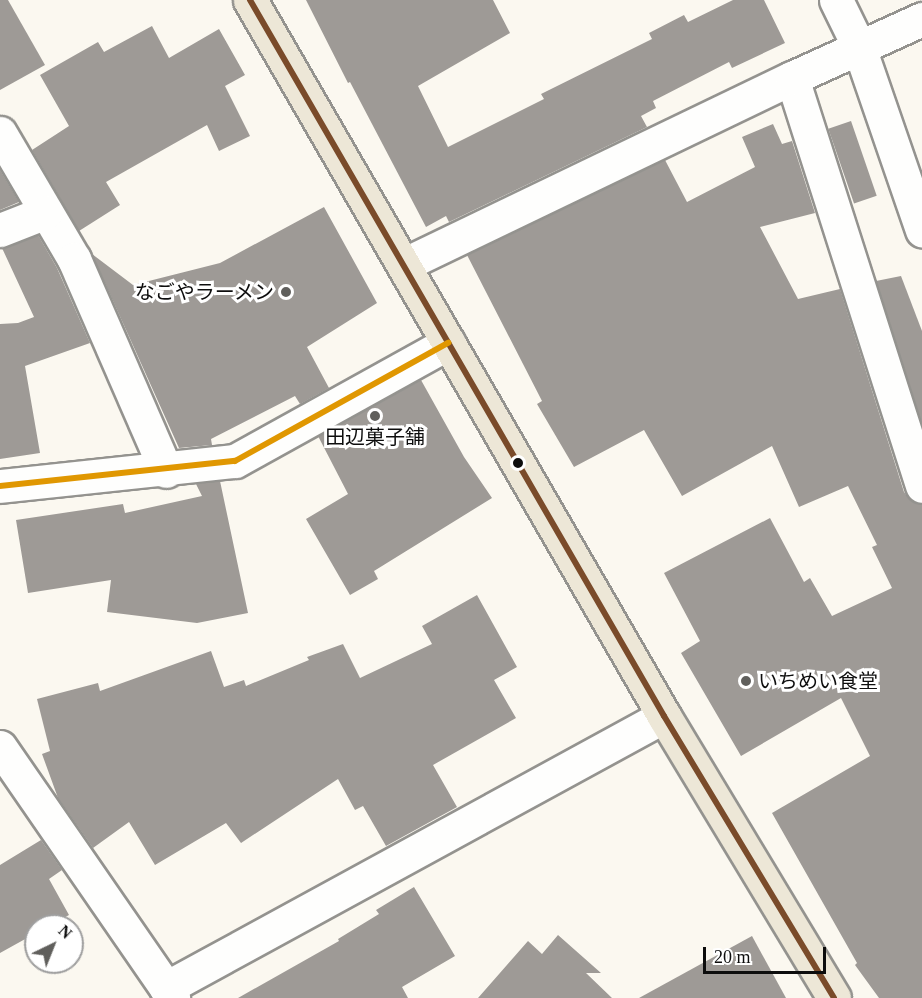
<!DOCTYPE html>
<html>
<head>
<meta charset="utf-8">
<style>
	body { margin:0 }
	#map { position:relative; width:922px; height:998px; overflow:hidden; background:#fbf8f0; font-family:"Times New Roman","Noto Sans JP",serif }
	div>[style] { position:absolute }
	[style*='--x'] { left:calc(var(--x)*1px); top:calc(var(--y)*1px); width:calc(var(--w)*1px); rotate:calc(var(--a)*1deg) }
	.building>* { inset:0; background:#9e9a96; transform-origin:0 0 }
	.roads { filter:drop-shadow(2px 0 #94938f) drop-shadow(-2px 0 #94938f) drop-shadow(0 2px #94938f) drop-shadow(0 -2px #94938f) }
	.minor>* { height:33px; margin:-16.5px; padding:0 16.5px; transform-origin:16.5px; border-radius:16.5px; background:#fefefd }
	.primary>* { height:33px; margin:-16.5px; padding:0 16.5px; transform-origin:16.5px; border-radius:16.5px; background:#ede7d7 }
	.bus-1>* { height:6px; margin:-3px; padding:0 3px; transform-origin:3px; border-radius:3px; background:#7a4b2a }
	.bus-2>* { height:6px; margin:-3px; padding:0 3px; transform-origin:3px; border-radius:3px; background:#e09701 }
	.dots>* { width:16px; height:16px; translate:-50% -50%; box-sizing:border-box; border:3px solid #fff; border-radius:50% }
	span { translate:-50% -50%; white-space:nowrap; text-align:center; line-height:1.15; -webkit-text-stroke:6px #fff; paint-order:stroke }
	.poi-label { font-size:20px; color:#0d0d0d }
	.right { translate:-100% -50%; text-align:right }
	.left { translate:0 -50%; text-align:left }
	.north { position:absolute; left:24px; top:914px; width:60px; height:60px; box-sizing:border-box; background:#fff; border:2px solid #9e9e9e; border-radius:50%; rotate:43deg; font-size:16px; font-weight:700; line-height:24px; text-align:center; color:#0d0d0d }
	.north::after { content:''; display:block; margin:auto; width:21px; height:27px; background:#605f5c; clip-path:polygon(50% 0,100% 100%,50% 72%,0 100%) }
	.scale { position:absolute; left:703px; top:947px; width:123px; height:27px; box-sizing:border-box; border:3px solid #0d0d0d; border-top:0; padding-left:8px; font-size:18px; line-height:21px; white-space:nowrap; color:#0d0d0d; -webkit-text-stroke:4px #fff; paint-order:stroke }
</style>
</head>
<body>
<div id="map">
	<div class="building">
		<div style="clip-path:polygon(0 0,8px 0,45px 65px,0 90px)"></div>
		<div style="clip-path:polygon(306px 0,493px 0,510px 33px,418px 86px,448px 147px,544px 99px,541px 94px,652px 39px,649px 33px,684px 15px,688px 22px,733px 0,764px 0,785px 43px,732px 68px,729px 62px,653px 101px,656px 108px,641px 116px,647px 127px,449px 222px,446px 216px,426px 227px,350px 82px,348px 83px)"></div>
		<div style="clip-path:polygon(152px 26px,169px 58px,219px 29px,245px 75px,225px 86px,250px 136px,219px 151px,207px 125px,106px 182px,120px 205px,79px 231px,32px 150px,69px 126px,40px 75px,98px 42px,104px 52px)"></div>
		<div style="left:851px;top:121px;width:79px;height:24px;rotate:71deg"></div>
		<div style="clip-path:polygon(773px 124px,782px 144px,792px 141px,815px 213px,760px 227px,798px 299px,840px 289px,904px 492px,910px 500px,922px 504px,922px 998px,879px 998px,855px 965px,857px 963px,772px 813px,870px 756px,841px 698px,741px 756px,681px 653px,700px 641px,664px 573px,770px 518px,804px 582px,810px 578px,832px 616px,892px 588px,872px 547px,877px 545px,848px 486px,799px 507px,772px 446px,682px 496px,644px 430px,574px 467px,537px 404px,542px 401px,467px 255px,665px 160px,687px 202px,755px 167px,742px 137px)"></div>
		<div style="clip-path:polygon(0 170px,19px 202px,0 210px)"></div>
		<div style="clip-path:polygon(324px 207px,377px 303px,307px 347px,329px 388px,300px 404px,295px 396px,211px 439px,212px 445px,179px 448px,92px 254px,133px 285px,220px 263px)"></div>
		<div style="clip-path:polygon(38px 235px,57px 268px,90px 343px,25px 366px,40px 453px,0 459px,0 324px,18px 323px,34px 317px,2px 248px)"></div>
		<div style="clip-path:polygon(901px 276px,922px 331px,922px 424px,876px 281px)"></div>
		<div style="clip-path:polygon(421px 380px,464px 457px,492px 498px,374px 571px,378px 579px,350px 595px,306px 519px,348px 494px,318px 436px)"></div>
		<div style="clip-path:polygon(220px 481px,248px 613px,197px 623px,107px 612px,111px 580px,28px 593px,16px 520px,123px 504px,125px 513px,202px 496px,196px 484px)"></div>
		<div style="clip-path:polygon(477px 595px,517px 667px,494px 680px,516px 718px,433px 765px,457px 807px,386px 846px,363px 806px,355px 810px,338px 779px,241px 843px,226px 823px,155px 865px,129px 822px,93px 848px,58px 798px,42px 754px,50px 751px,37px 699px,98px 683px,100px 691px,211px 651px,224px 687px,244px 680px,246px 686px,309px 660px,307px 657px,343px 644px,360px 678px,432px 644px,422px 626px)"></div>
		<div style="clip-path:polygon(41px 840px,62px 870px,49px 879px,69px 915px,49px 926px,36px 926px,36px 933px,0 953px,0 865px)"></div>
		<div style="clip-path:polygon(414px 887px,455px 956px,402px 987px,408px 998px,238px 998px,339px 941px,338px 939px,379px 914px,376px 910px)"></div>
		<div style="clip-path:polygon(558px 935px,601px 973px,586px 973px,612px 998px,478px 998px,528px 941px,542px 954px)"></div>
		<div style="clip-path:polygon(752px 936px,786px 998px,639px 998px)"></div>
	</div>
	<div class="roads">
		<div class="minor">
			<div style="--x:836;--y:0;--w:52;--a:63.9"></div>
			<div style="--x:859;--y:47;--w:194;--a:71"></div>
			<div style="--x:792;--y:78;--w:428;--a:72.3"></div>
			<div style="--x:0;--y:133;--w:146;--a:59.6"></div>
			<div style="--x:74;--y:259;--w:231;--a:66.5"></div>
			<div style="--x:0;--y:230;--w:49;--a:-21.4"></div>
			<div style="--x:405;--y:264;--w:429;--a:-25.7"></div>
			<div style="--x:792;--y:78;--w:143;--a:-24.4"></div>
			<div style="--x:0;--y:486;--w:236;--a:-6.1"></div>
			<div style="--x:235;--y:461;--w:244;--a:-29"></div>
			<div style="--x:0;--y:747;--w:305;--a:55.4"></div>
			<div style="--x:166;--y:988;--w:567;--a:-28.64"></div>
		</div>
		<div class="primary">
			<div style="--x:250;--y:0;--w:827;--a:59.96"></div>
			<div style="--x:664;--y:716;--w:329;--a:58.9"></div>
		</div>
	</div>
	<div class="bus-1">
		<div style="--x:250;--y:0;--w:827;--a:59.96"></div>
		<div style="--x:664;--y:716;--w:329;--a:58.9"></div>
	</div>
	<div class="bus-2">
		<div style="--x:0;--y:486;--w:236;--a:-6.1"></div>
		<div style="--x:235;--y:461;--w:244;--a:-29"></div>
	</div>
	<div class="dots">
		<div style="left:286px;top:292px;background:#605f5c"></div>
		<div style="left:375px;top:416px;background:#605f5c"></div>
		<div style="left:518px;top:463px;background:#0d0d0d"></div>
		<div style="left:746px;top:681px;background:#605f5c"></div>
	</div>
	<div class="poi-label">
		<span class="right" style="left:274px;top:292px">なごやラーメン</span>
		<span style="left:375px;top:437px">田辺菓子舗</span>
		<span class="left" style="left:758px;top:681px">いちめい食堂</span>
	</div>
	<div class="north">N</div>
	<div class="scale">20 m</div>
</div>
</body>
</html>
